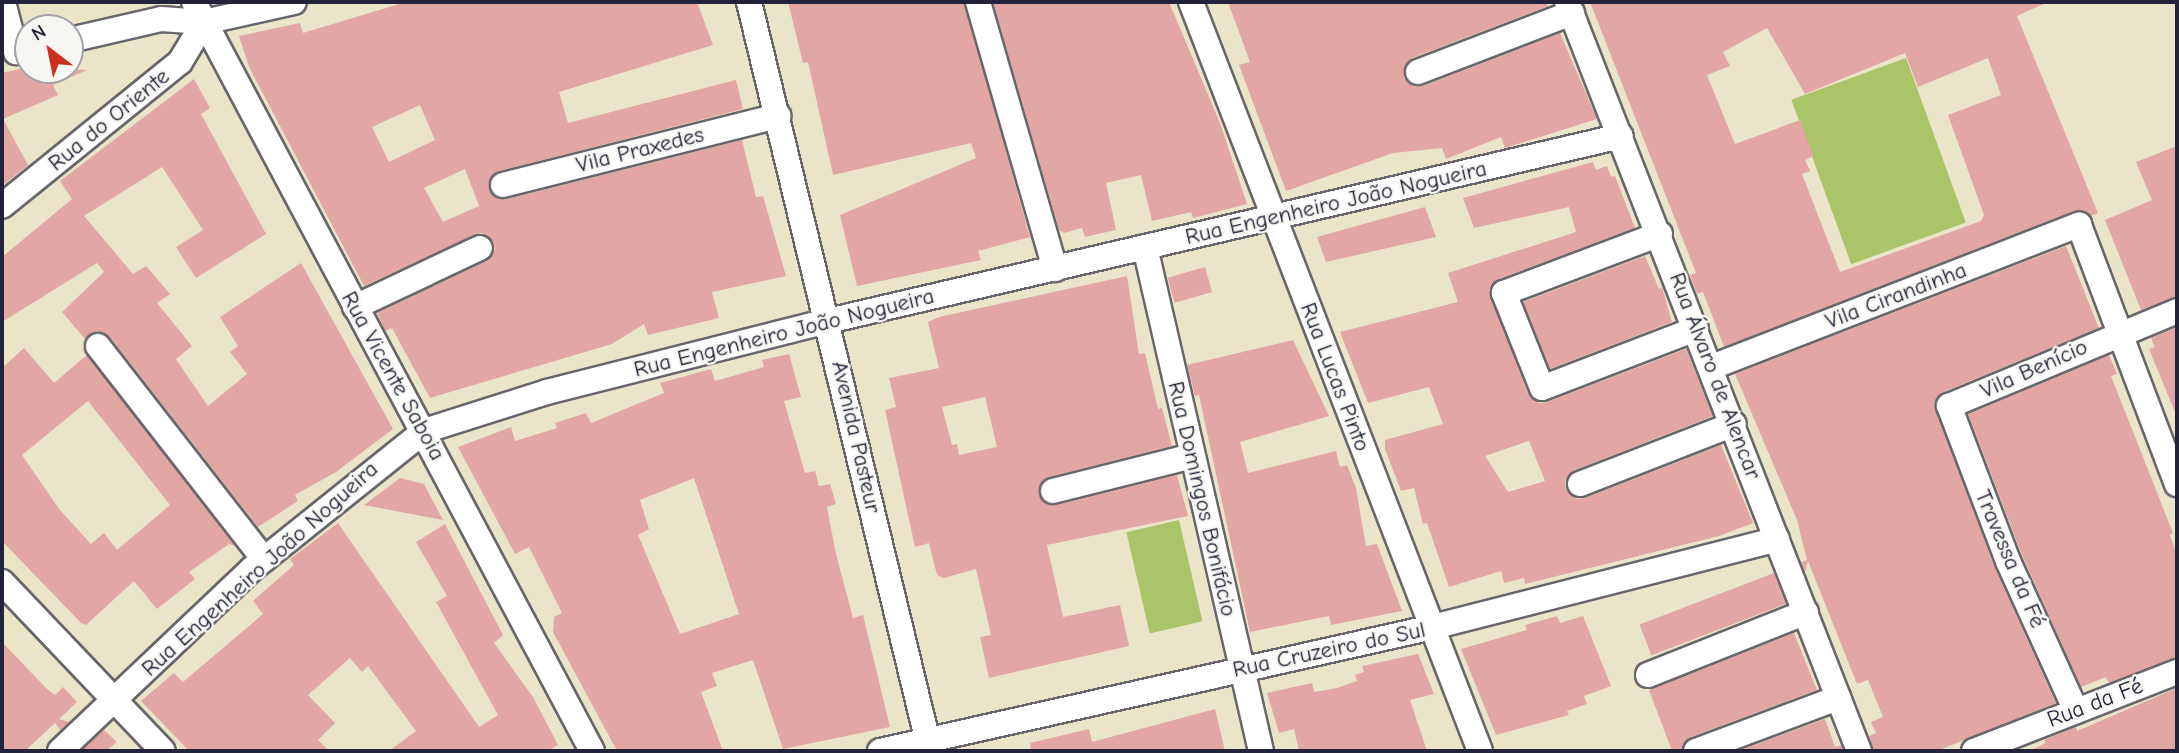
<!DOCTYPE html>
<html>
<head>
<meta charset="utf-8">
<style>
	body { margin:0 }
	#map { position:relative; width:2179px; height:753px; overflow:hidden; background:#eae5c8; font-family:"Comic Neue",sans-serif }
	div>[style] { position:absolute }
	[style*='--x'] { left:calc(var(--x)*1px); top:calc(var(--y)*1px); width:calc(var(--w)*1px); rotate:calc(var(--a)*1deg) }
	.green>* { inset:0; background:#abc46a; transform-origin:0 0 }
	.building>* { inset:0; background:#e2a7a5; transform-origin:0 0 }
	.roads { filter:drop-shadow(2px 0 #68666c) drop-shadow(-2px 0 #68666c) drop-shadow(0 2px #68666c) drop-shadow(0 -2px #68666c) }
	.minor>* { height:24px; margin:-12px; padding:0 12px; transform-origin:12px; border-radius:12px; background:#fff }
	span { translate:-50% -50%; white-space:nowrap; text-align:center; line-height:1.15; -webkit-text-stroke:5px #f6f6f2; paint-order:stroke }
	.street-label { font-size:23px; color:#22223b }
	.frame { position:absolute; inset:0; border:4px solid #22223b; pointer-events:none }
	.north { position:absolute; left:14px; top:14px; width:70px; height:70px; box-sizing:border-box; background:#f6f6f2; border:2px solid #a1a1a9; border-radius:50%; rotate:328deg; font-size:19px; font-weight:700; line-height:28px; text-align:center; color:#22223b }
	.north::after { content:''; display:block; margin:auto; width:24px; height:32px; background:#c8321e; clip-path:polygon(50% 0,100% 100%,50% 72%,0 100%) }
</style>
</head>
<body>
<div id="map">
	<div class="green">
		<div style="left:1906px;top:58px;width:175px;height:122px;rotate:70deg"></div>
		<div style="left:1179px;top:520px;width:104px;height:54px;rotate:77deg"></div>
	</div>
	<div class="building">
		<div style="clip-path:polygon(evenodd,406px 2px,697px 2px,713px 45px,559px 92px,568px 123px,736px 80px,743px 109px,499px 171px,489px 180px,489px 189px,498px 199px,507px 199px,742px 140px,756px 197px,763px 196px,786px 276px,712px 292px,719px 318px,648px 335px,644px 324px,612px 344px,430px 398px,392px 328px,385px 331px,377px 313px,486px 261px,495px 250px,493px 241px,482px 233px,474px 235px,364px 286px,249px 67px,239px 36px,300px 23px,303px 33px,406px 2px,420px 105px,435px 140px,389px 162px,372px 127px,420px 105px,406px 2px,465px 169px,479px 206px,443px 222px,424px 188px,465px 169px)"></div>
		<div style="clip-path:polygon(788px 2px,964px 2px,1030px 237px,978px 251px,981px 260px,857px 286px,840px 215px,976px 158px,971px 143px,833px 175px,808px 62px,803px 63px)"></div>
		<div style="clip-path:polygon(993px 2px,1169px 2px,1220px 123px,1247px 204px,1193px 218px,1191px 212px,1152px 221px,1141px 175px,1106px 183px,1116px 230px,1085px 237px,1082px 228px,1064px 233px,1059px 230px)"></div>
		<div style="clip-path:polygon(1228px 2px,1546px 2px,1548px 6px,1412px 58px,1404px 69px,1404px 78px,1415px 87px,1423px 86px,1560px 33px,1597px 119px,1505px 148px,1501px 137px,1446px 159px,1442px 148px,1393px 153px,1286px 191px,1239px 65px,1250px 62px)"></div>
		<div style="clip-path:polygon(evenodd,1590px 2px,2048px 2px,2017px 16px,2098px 213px,2091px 216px,2074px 211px,1724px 347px,1703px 292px,1697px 294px,1690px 275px,1696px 273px,1590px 2px,1767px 28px,1805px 94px,1905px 53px,1918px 87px,1988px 58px,2001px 95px,1948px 115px,1984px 215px,1981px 221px,1840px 272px,1802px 174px,1810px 171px,1805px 160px,1813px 156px,1800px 120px,1735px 144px,1707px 75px,1730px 66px,1723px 52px,1767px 28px)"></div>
		<div style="clip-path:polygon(28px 67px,87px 70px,53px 85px,58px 95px,3px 119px,28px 165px,2px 186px,2px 73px)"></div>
		<div style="clip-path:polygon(194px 79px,210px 108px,201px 114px,266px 234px,196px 278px,176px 247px,203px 230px,162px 167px,84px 216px,133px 274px,146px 266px,170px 294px,157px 303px,192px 346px,176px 359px,208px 406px,247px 374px,230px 352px,238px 346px,220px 317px,301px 263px,393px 429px,336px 472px,295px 495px,298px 501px,258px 527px,110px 337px,97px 331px,85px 339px,62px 312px,104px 272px,97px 263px,2px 322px,2px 257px,72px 199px,60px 181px)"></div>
		<div style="clip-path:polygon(2177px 146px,2177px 296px,2141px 310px,2105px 220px,2152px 200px,2136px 162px)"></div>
		<div style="clip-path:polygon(evenodd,1593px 162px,1596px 170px,1607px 166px,1611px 177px,1615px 176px,1635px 228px,1499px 279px,1489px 290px,1528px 394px,1539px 403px,1547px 402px,1686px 349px,1713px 416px,1575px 470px,1565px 481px,1566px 490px,1577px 499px,1585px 498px,1721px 445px,1753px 523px,1719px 536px,1525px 584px,1524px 578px,1504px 583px,1501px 571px,1449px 587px,1427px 523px,1423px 524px,1414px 488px,1401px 491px,1385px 449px,1385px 440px,1443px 424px,1429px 387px,1368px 403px,1340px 332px,1458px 302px,1448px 273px,1576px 232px,1569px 207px,1474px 228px,1463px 198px,1593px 162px,1529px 441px,1545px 481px,1508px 492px,1485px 456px,1529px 441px)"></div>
		<div style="clip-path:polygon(1425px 207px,1436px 237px,1326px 262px,1317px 237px)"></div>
		<div style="clip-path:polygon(2066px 246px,2099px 328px,1943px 392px,1934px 404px,1994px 566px,2056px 703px,1937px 751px,1874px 751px,1869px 736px,1876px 733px,1871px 722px,1883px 717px,1868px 680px,1857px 684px,1808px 561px,1805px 572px,1801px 562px,1807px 560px,1797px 520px,1735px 374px)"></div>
		<div style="clip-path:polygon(1645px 256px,1659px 289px,1662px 287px,1672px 322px,1550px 369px,1523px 302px)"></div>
		<div style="left:1205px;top:267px;width:26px;height:39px;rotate:74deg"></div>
		<div style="clip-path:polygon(evenodd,1127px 276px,1139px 354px,1145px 353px,1158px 409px,1162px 408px,1172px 446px,1049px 477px,1042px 481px,1039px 494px,1043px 502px,1057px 505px,1177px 475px,1188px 516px,1047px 545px,1063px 617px,1120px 605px,1129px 646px,989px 678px,980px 637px,991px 635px,976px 569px,944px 578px,937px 575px,929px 543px,915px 547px,885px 410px,896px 407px,889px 378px,939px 368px,928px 322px,939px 317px,1127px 276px,985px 397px,997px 447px,959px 455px,957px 444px,952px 445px,942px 407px,985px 397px)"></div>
		<div style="clip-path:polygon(2177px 327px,2177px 417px,2149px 349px,2155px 347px,2151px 338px)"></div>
		<div style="clip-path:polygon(1293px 340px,1329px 416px,1240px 442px,1248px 473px,1336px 451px,1340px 467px,1347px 465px,1356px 488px,1366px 546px,1377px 544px,1402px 611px,1331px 625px,1329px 616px,1250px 632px,1199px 395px,1195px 396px,1187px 365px)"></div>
		<div style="clip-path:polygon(evenodd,24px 348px,54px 383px,87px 355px,235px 546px,229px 544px,189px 572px,195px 579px,157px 609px,134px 581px,86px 625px,81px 623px,2px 541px,2px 368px,24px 348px,88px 401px,170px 505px,117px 550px,104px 533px,91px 544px,59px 509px,22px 455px,88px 401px)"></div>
		<div style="clip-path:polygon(evenodd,789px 354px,801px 397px,784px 401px,805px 473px,815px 471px,819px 486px,830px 484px,836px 504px,827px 507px,836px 554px,853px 618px,863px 615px,890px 727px,783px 749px,753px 660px,712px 673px,717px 686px,701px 692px,723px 751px,617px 751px,553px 632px,554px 617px,562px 613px,529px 547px,515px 554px,458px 447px,511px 427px,515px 441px,557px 428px,555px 423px,586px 413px,591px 423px,664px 393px,660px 383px,711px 369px,715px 381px,764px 367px,762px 360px,789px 354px,694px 478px,739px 614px,680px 634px,638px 535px,649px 529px,640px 500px,694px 478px)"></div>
		<div style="clip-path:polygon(2109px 355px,2117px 374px,2111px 376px,2173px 533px,2170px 535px,2177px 555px,2177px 657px,2109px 683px,2106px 677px,2081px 687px,2022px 555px,1968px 414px)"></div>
		<div style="clip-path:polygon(400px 478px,424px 484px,443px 520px,364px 505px)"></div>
		<div style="clip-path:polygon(338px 523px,479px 727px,498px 715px,436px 602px,447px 596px,416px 542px,445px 524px,503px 635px,494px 643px,533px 697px,558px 745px,547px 751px,389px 751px,416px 731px,368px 666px,362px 672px,350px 658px,308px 695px,335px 723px,318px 740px,329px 751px,189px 751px,141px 701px,174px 673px,183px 682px,263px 614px,253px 601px,294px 565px,290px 559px)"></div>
		<div style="left:1774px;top:573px;width:33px;height:144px;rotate:69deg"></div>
		<div style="clip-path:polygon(1557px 616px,1560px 623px,1583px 616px,1611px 686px,1584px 696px,1587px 704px,1567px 711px,1569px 715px,1496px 735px,1461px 649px,1527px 630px,1525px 625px)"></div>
		<div style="clip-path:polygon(1794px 633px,1817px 690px,1691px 737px,1682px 751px,1672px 751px,1649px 690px)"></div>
		<div style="clip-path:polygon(2px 642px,47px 689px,55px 695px,63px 687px,77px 702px,59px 719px,69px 722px,60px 730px,55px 723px,25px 751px,2px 751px)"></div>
		<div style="clip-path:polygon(1418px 654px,1434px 694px,1410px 700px,1427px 751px,1299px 751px,1294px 729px,1279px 733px,1267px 693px,1312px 683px,1314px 692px,1337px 688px,1357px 681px,1355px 675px,1364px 672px,1362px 666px)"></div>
		<div style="clip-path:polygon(2177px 688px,2177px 751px,2029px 751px,2046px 743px,2044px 740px,2076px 727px,2077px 731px)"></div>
		<div style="clip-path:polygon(1215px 709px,1225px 751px,1031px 751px,1030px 743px,1089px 729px,1092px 742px)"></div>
		<div style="clip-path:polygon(1825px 719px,1835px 747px,1841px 745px,1843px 751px,1738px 751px)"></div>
		<div style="clip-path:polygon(104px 730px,117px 742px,106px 751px,81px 751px)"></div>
	</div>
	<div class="roads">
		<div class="minor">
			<div style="--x:3;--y:2;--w:52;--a:75.4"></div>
			<div style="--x:194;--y:2;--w:848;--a:62.01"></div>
			<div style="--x:749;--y:2;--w:771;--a:76.41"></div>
			<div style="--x:978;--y:2;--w:278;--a:73.9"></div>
			<div style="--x:1191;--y:2;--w:803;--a:68.9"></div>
			<div style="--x:1567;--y:2;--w:804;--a:68.7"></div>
			<div style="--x:70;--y:40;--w:93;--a:-13"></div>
			<div style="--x:161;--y:19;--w:43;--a:4"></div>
			<div style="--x:204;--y:22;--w:92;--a:-12.5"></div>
			<div style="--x:1418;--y:72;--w:165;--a:-21"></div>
			<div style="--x:503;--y:185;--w:284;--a:-14.1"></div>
			<div style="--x:2;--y:206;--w:229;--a:-39"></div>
			<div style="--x:180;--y:62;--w:47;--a:-59"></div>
			<div style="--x:1660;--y:234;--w:167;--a:159.3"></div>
			<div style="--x:1504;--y:293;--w:102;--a:68.2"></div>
			<div style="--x:1542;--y:388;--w:165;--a:-21"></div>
			<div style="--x:1145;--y:247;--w:517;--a:77.04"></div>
			<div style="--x:355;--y:307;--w:138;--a:-25.3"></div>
			<div style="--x:98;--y:346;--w:270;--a:52.1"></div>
			<div style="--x:1712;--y:367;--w:394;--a:-21.2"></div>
			<div style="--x:2079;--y:225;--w:277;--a:69.3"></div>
			<div style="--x:1580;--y:484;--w:165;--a:-21.3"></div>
			<div style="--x:1053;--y:491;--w:143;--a:-14.1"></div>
			<div style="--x:2;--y:582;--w:233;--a:46.4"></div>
			<div style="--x:1648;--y:675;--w:170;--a:-21.7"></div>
			<div style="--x:2076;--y:711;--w:165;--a:-114.4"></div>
			<div style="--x:2008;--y:561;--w:166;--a:-110.8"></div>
			<div style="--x:1949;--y:406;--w:247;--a:-22.6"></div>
			<div style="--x:60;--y:751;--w:265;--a:-43.5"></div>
			<div style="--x:252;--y:569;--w:221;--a:-38.7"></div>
			<div style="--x:424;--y:431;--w:129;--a:-17.6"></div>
			<div style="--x:547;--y:392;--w:290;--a:-14.2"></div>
			<div style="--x:828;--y:321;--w:814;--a:-13.13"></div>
			<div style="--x:880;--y:751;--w:567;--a:-12.64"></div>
			<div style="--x:1433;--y:627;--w:355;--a:-14.3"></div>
			<div style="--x:1696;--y:751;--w:152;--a:-20.5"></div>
			<div style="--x:1974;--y:751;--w:218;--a:-21.3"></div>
		</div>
	</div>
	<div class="street-label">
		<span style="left:109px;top:120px;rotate:-39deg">Rua do Oriente</span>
		<span style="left:640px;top:150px;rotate:-14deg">Vila Praxedes</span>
		<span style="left:1336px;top:203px;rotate:-13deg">Rua Engenheiro João Nogueira</span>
		<span style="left:1896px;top:296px;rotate:-21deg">Vila Cirandinha</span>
		<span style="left:784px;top:333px;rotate:-14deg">Rua Engenheiro João Nogueira</span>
		<span style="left:2034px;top:369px;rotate:-24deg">Vila Benício</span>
		<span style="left:393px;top:376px;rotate:61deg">Rua Vicente Saboia</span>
		<span style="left:1715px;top:376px;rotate:69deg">Rua Álvaro de Alencar</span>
		<span style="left:1335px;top:377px;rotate:69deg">Rua Lucas Pinto</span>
		<span style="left:856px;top:437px;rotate:77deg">Avenida Pasteur</span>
		<span style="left:1202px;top:499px;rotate:77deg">Rua Domingos Bonifácio</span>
		<span style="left:2010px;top:559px;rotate:67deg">Travessa da Fé</span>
		<span style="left:260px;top:569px;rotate:-42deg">Rua Engenheiro João Nogueira</span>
		<span style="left:1329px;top:650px;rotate:-12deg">Rua Cruzeiro do Sul</span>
		<span style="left:2095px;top:703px;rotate:-21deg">Rua da Fé</span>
	</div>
	<div class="frame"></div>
	<div class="north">N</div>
</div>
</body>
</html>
